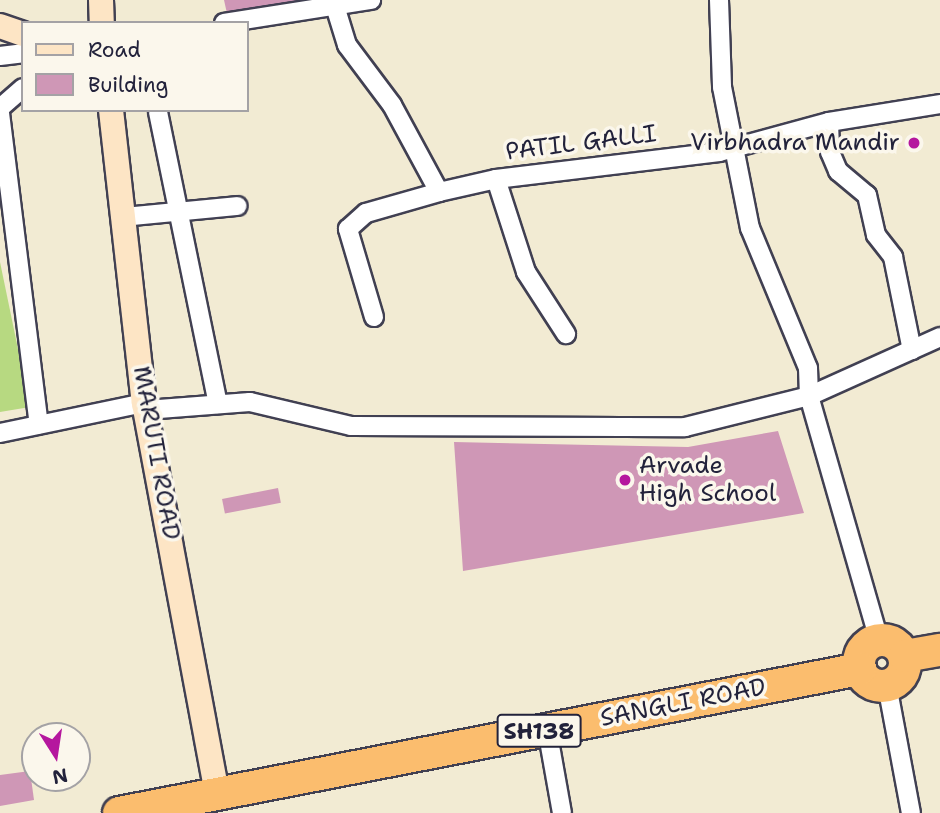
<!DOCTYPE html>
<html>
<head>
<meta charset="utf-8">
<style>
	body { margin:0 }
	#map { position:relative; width:940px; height:813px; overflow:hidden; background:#f2ebd3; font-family:"Shantell Sans",sans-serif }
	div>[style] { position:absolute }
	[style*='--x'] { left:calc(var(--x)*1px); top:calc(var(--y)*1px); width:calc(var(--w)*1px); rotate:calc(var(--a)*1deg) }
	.green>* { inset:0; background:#b7d981 }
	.building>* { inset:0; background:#cf97b6; transform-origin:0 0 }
	.roads { filter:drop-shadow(2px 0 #414052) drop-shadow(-2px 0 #414052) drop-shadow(0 2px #414052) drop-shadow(0 -2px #414052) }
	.street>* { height:18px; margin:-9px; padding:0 9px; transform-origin:9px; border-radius:9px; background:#fff }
	.secondary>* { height:24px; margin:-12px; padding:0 12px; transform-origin:12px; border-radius:12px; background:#fde5c5 }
	.highway>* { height:32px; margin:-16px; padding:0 16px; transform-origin:16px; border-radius:16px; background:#fbbd6e }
	.highway>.ring { margin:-16px; padding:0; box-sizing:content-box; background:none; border:32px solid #fbbd6e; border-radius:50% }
	.dots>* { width:19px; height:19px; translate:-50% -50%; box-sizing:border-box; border:4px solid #fbf7ec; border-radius:50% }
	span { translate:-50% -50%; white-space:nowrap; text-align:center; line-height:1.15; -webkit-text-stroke:7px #fbf7ec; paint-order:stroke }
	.shield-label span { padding:2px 5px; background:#fbf7ec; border:2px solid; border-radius:5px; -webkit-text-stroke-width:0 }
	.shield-label { font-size:23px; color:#22223b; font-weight:700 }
	.street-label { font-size:24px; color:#22223b }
	.poi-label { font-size:24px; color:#22223b }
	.right { translate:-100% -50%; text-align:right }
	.left { translate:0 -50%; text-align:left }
	.legend { position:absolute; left:21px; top:21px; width:228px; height:91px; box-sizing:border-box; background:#fbf7ec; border:2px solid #a4a2a5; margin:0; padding:9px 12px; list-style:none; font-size:21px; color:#22223b }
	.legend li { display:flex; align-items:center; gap:14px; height:35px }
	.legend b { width:35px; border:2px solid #a4a2a5 }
	.north { position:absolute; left:21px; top:722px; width:70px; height:70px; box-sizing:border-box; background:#fbf7ec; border:2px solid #a4a2a5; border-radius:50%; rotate:168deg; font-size:19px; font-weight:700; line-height:28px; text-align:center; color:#22223b }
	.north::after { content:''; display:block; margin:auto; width:24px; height:32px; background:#b5179e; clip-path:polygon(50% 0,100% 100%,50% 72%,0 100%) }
</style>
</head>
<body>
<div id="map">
	<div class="green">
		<div style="clip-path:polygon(0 262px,30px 407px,0 412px)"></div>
	</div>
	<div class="building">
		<div style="clip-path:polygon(224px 0,303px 0,304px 1px,228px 18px)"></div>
		<div style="clip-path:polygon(778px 431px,804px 513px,463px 571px,454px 442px,688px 447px)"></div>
		<div style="left:278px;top:488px;width:15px;height:57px;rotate:79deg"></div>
		<div style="clip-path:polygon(30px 771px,34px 800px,0 806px,0 775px)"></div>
	</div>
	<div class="roads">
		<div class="street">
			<div style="--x:719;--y:0;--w:87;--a:88"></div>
			<div style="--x:722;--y:87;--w:144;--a:78.8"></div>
			<div style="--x:750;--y:228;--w:152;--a:67.5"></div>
			<div style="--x:808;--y:368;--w:28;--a:88"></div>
			<div style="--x:809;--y:396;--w:254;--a:74"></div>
			<div style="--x:335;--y:6;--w:41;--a:72.9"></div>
			<div style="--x:347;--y:45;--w:75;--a:53.1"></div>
			<div style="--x:392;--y:105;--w:99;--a:61.6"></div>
			<div style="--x:439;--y:192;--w:58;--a:-12.8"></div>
			<div style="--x:496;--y:179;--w:225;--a:-6.9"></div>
			<div style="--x:719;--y:152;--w:114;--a:-15.3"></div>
			<div style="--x:829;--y:122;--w:112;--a:-9.2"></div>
			<div style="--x:224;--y:23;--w:149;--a:-8.9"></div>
			<div style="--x:0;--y:56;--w:23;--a:-7"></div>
			<div style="--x:0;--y:108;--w:30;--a:-41"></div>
			<div style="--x:158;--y:112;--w:298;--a:78.4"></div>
			<div style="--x:0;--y:113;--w:314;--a:82.9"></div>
			<div style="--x:829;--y:122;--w:30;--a:88"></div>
			<div style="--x:830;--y:152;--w:21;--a:67"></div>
			<div style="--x:838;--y:171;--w:38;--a:40"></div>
			<div style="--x:867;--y:195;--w:41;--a:77.3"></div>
			<div style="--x:876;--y:235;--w:28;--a:52"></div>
			<div style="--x:893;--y:257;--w:95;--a:78.5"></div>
			<div style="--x:496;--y:179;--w:98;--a:72.1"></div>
			<div style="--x:526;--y:272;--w:74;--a:57.2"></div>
			<div style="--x:123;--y:217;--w:115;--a:-5.5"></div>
			<div style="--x:374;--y:317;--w:92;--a:-106.5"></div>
			<div style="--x:348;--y:229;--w:24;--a:-42"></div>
			<div style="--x:366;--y:213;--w:76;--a:-16"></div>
			<div style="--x:146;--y:410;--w:104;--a:-4.4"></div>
			<div style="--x:250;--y:402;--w:104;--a:13.4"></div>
			<div style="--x:351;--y:426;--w:334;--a:0.2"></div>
			<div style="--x:685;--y:427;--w:128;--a:-14"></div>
			<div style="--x:809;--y:396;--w:144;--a:-24.2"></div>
			<div style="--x:0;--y:433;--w:147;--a:-11.8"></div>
			<div style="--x:887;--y:685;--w:130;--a:79.4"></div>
			<div style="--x:547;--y:729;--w:85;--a:79.9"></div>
		</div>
		<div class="secondary">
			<div style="--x:101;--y:0;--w:23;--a:88"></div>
			<div style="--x:0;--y:26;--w:24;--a:19"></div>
			<div style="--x:111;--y:110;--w:295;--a:83.6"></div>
			<div style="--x:144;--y:403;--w:397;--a:79.4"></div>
		</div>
		<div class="highway">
			<div class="ring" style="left:859px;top:640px;width:14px;height:14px"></div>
			<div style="--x:905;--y:656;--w:36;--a:-10"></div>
			<div style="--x:119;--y:813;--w:755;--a:-11"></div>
		</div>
	</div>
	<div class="dots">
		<div style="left:914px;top:143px;background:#b5179e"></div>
		<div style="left:625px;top:480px;background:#b5179e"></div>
	</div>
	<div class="shield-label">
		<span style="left:539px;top:731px">SH138</span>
	</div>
	<div class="street-label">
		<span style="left:581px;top:143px;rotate:-7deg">PATIL GALLI</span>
		<span style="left:156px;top:453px;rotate:80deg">MARUTI ROAD</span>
		<span style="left:683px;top:703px;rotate:-11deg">SANGLI ROAD</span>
	</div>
	<div class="poi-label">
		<span class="right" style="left:900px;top:143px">Virbhadra Mandir</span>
		<span class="left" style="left:639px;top:480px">Arvade<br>High School</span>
	</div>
	<ul class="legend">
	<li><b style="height:9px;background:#fde5c5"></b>Road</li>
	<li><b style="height:19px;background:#cf97b6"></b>Building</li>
	</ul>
	<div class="north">N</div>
</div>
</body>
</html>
